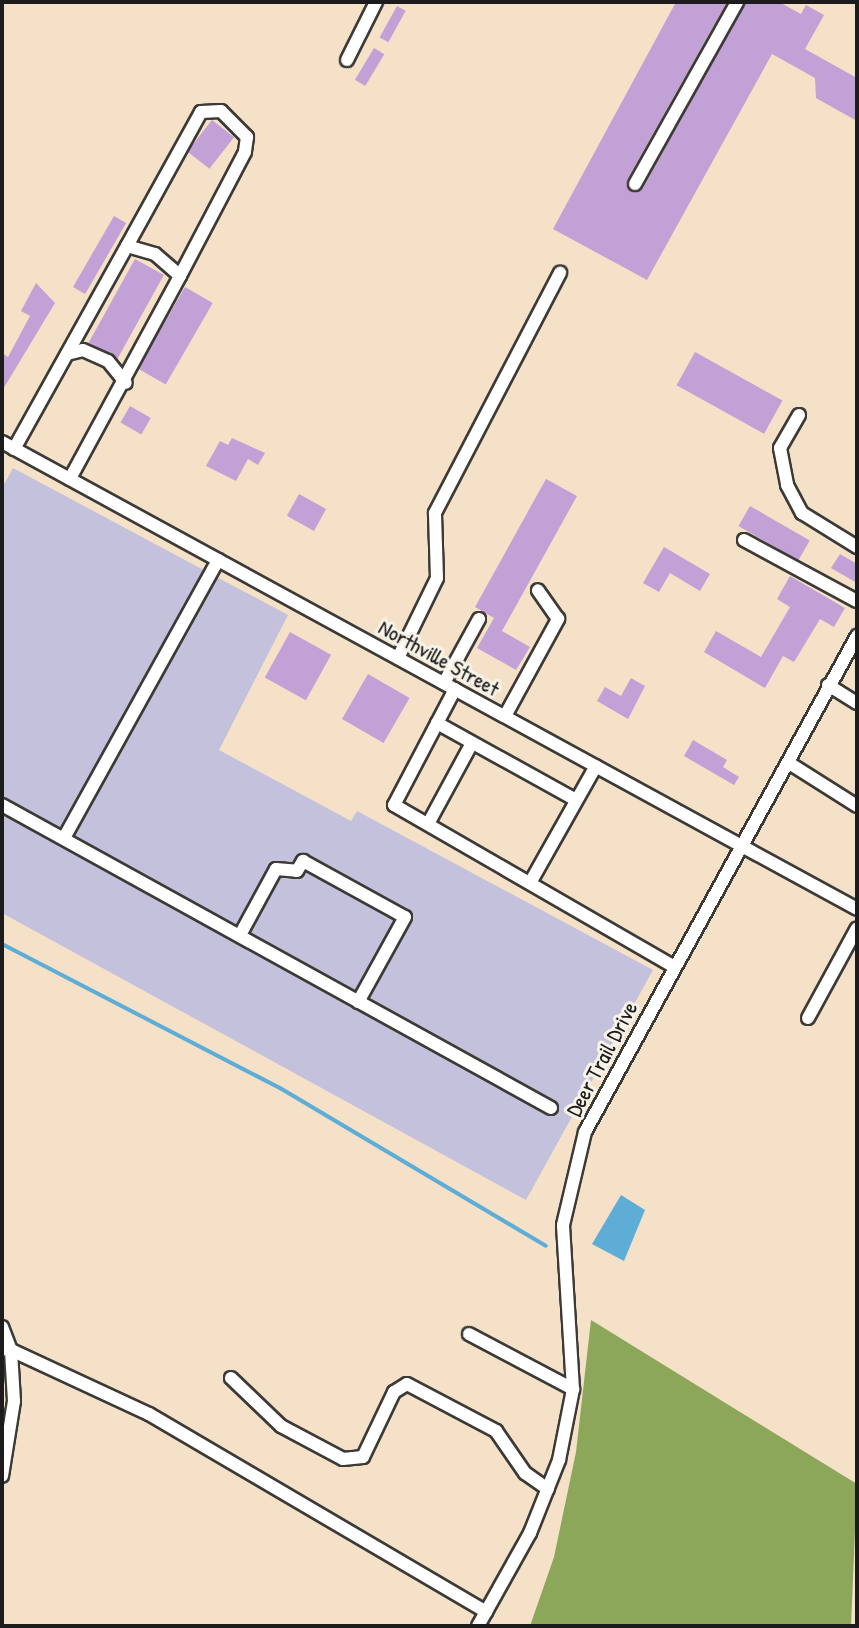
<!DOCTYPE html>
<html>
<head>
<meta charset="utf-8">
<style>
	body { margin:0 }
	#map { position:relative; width:859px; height:1628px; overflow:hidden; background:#f4e1c7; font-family:"Patrick Hand",sans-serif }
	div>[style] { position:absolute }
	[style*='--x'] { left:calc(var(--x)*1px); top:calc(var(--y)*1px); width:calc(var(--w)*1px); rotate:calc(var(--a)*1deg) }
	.industrial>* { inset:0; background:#c3c1db }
	.forest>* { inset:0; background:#8da75a }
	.water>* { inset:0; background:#5dadd7 }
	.stream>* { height:4px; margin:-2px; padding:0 2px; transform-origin:2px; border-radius:2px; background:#5dadd7 }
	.building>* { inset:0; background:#c2a1d6; transform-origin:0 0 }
	.roads { filter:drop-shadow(2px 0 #3c3a36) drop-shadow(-2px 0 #3c3a36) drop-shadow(0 2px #3c3a36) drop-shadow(0 -2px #3c3a36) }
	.minor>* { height:12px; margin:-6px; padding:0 6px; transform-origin:6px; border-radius:6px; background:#fff }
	span { translate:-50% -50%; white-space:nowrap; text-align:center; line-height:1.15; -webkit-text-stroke:6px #f7f3e8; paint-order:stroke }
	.street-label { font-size:22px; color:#1c1c1c }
	.frame { position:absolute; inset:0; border:4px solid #1c1c1c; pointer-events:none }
</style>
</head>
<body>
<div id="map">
	<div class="industrial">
		<div style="clip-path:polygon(13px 468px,288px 615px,219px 750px,351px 821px,357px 811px,653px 970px,526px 1200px,2px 913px,2px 488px)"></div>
	</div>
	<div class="forest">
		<div style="clip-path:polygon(591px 1320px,857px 1484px,851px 1626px,530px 1626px,554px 1557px,576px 1452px)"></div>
	</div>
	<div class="water">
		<div style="clip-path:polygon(621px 1195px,645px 1210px,624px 1261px,592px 1244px)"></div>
	</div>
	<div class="stream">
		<div style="--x:2;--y:944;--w:313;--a:27.4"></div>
		<div style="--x:280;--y:1088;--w:309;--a:30.7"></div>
	</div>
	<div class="building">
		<div style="clip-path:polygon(676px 2px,727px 2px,627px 180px,630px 191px,643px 188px,746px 2px,779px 2px,801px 14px,806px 5px,824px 15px,805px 49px,857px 78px,857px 121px,816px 98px,815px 78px,772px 54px,647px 280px,553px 229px)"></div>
		<div style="left:397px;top:6px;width:10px;height:36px;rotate:29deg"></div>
		<div style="left:374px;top:48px;width:12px;height:37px;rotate:31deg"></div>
		<div style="left:212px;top:120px;width:28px;height:40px;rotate:38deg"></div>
		<div style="left:114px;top:216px;width:14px;height:82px;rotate:30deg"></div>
		<div style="left:135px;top:259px;width:33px;height:96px;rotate:29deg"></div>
		<div style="clip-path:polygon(36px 283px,55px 303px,2px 391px,2px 353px,8px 357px,30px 316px,21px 311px)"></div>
		<div style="left:185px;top:287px;width:32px;height:94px;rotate:30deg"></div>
		<div style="left:695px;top:352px;width:100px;height:38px;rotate:29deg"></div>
		<div style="left:130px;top:406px;width:24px;height:19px;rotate:30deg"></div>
		<div style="clip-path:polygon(232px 438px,265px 453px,258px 465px,248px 459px,236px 481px,206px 466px,220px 441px,228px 445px)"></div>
		<div style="clip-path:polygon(546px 479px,577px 496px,502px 631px,530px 647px,516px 670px,477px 648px,494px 618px,475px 607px)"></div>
		<div style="left:299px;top:494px;width:31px;height:25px;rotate:29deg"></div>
		<div style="left:750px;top:506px;width:69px;height:23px;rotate:30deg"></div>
		<div style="clip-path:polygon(664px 547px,710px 574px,700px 591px,670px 573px,659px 592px,643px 583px)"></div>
		<div style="clip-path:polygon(840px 554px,857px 564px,857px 583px,831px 568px)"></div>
		<div style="clip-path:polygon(790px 576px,845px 608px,834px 627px,820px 619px,794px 662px,783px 656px,765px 688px,704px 652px,716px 631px,761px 657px,790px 607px,777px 599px)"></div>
		<div style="left:290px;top:632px;width:47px;height:52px;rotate:29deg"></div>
		<div style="left:368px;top:674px;width:48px;height:52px;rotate:30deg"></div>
		<div style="clip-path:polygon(631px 678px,645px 686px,628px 719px,597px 701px,605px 687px,621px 696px)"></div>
		<div style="clip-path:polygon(693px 740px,727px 760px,723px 767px,739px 777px,734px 785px,684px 756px)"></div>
	</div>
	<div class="roads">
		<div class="minor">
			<div style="--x:347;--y:60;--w:65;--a:-63.4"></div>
			<div style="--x:635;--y:184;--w:209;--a:-60.7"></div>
			<div style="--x:127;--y:246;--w:153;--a:-61.1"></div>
			<div style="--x:201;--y:112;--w:20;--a:-3"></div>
			<div style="--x:221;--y:111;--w:37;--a:45"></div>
			<div style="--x:247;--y:137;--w:15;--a:98"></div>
			<div style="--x:245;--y:152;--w:140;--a:117.7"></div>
			<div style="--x:67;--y:354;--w:16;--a:-14"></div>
			<div style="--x:83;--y:350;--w:27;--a:24"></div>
			<div style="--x:108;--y:361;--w:28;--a:51"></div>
			<div style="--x:799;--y:415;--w:38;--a:120"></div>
			<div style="--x:780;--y:448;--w:38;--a:79"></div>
			<div style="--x:787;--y:485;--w:32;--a:62"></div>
			<div style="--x:802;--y:513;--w:65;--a:31.7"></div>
			<div style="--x:2;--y:442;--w:974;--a:28.64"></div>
			<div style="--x:14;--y:449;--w:232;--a:-60.9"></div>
			<div style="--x:127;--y:246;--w:29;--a:16"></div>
			<div style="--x:155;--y:254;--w:33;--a:41"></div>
			<div style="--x:180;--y:276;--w:231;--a:118.5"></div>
			<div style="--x:744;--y:540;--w:128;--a:28.4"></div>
			<div style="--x:398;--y:658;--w:89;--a:-64"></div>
			<div style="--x:437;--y:578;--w:65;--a:-91.8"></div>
			<div style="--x:435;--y:513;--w:271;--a:-62.5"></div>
			<div style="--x:444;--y:683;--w:73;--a:-61.3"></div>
			<div style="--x:828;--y:685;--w:34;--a:32"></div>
			<div style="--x:455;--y:689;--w:131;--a:117.7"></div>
			<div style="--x:394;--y:805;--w:324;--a:30"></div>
			<div style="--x:505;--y:716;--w:111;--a:-61.3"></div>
			<div style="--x:558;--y:619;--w:35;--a:-125"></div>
			<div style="--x:437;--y:723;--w:159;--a:29"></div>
			<div style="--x:789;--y:763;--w:80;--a:32.3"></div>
			<div style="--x:2;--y:805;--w:627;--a:28.89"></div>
			<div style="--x:428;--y:824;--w:92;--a:-61.5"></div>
			<div style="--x:64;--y:838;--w:318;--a:-61"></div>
			<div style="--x:530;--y:883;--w:134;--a:-60.6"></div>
			<div style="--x:240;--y:935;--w:75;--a:-61.4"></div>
			<div style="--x:276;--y:869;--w:21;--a:5"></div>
			<div style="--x:297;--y:871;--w:12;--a:-59"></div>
			<div style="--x:303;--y:861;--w:116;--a:28.8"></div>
			<div style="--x:405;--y:917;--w:97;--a:118.9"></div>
			<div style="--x:808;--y:1018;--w:102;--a:-61.4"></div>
			<div style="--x:2;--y:1327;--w:25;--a:69"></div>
			<div style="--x:11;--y:1350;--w:9;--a:-174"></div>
			<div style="--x:469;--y:1334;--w:118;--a:27.9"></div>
			<div style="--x:231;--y:1378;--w:69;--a:43.8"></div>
			<div style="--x:281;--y:1426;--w:70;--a:28"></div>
			<div style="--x:343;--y:1459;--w:20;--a:-6"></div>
			<div style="--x:363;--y:1457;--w:72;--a:-64.5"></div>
			<div style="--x:394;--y:1392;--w:15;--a:-32"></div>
			<div style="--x:407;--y:1384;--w:101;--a:27.8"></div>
			<div style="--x:496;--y:1431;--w:51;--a:55.4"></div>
			<div style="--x:525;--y:1473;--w:28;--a:35"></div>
			<div style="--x:2;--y:1476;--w:76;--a:-80.9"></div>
			<div style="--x:14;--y:1401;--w:51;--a:-93.4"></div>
			<div style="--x:11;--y:1350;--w:152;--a:24.9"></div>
			<div style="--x:149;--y:1414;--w:391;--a:30.4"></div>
			<div style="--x:478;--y:1626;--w:107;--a:-60.8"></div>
			<div style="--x:530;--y:1533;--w:79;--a:-68.3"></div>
			<div style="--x:559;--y:1460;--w:72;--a:-78.8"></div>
			<div style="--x:573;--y:1389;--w:164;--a:-93.5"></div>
			<div style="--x:563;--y:1225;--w:96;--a:-76.7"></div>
			<div style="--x:585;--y:1132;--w:566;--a:-61.26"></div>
		</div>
	</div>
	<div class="street-label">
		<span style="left:439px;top:658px;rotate:29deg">Northville Street</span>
		<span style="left:602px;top:1059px;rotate:-62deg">Deer Trail Drive</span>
	</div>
	<div class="frame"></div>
</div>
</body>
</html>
